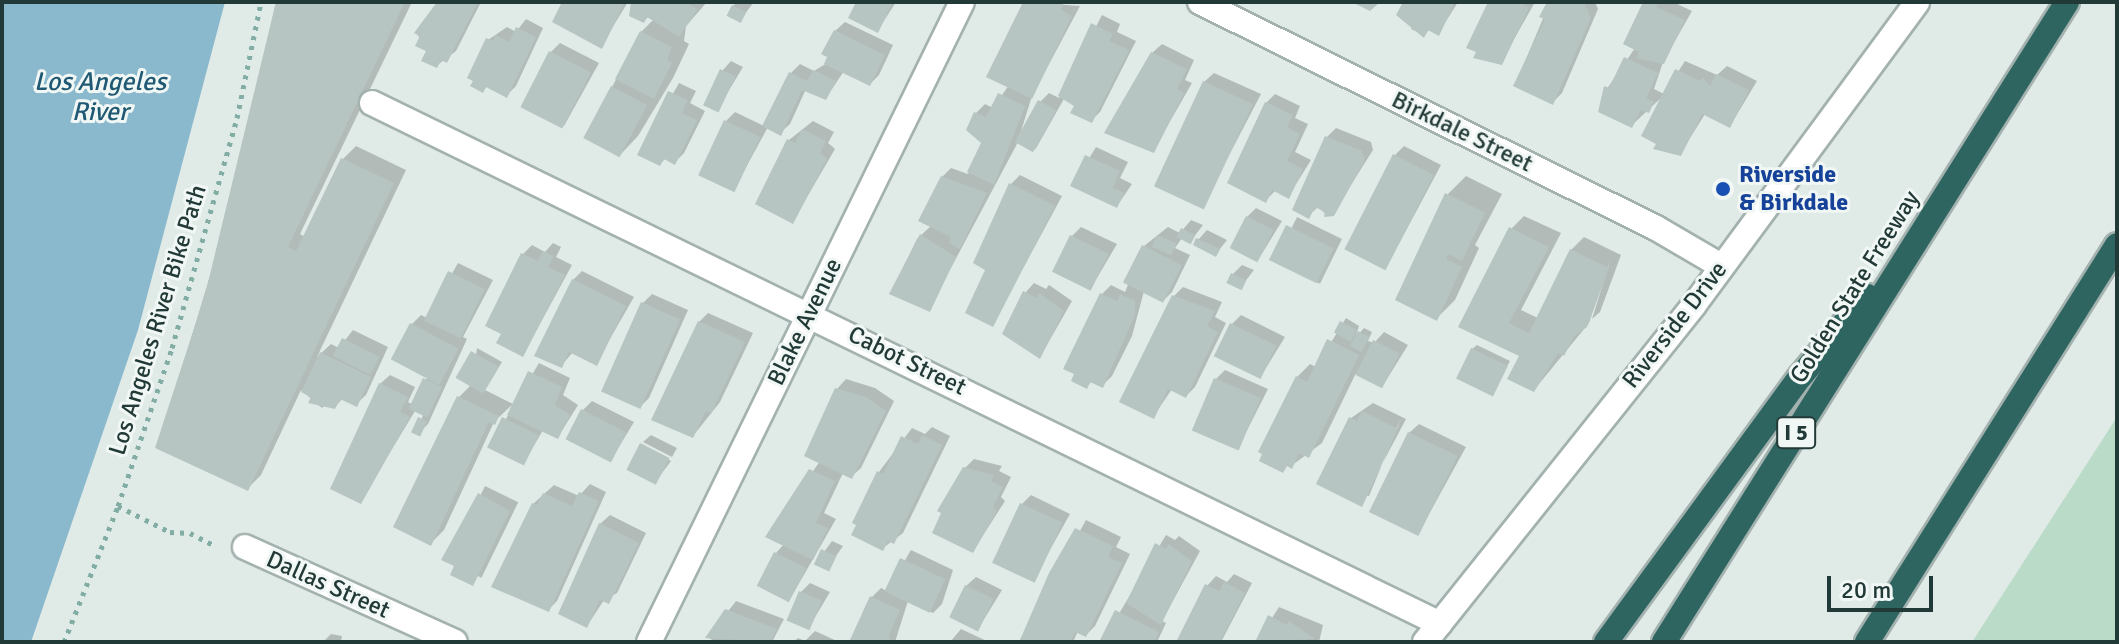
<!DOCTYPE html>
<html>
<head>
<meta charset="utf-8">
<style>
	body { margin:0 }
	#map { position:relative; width:2119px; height:644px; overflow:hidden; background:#e0eae7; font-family:Signika,sans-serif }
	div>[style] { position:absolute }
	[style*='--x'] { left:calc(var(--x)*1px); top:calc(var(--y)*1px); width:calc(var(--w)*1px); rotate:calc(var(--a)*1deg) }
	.green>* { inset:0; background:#badbc7 }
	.water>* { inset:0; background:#8ab9cd }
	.shadow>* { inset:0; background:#0003; transform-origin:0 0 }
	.building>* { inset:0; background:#b6c5c1; transform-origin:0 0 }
	.path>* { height:5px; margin-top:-2.5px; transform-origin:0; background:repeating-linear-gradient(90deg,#82ada5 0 4px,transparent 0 10px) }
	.roads { filter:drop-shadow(2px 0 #a3b2af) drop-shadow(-2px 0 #a3b2af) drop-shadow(0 2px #a3b2af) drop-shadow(0 -2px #a3b2af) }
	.minor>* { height:24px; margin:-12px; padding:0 12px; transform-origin:12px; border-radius:12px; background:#fff }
	.secondary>* { height:24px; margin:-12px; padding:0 12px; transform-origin:12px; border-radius:12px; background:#fff }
	.motorway>* { height:24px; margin:-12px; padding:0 12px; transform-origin:12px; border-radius:12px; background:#2f6561 }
	.dots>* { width:22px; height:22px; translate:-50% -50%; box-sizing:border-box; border:4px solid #f1f7f5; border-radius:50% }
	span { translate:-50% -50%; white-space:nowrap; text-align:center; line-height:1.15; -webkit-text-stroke:6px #f1f7f5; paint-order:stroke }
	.shield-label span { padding:2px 6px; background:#f1f7f5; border:2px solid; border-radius:6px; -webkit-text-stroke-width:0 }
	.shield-label { font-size:22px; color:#223a37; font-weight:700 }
	.street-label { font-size:24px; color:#223a37 }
	.transit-label { font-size:24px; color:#164399; font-weight:700 }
	.left { translate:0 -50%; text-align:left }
	.water-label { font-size:26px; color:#1f5973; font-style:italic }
	.frame { position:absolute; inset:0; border:4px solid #223a37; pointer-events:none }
	.scale { position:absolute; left:1827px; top:576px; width:106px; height:36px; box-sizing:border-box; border:4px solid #223a37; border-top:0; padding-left:10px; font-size:24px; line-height:28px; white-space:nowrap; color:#223a37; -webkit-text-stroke:6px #f1f7f5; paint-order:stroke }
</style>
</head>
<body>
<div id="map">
	<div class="green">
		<div style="clip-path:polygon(2117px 417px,2117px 642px,1972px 642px)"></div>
	</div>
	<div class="water">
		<div style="clip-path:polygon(2px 2px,225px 2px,138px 330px,31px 642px,2px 642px)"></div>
	</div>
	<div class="shadow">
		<div style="clip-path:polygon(276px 2px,412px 2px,300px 234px,305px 237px,343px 159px,356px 146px,406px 170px,317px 357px,331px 344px,339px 348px,353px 330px,388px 347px,366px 395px,356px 404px,343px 398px,335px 407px,327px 403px,322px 408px,301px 390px,261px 475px,248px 488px,158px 447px,227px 220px)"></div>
		<div style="clip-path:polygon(440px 2px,481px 2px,456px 51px,436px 66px,416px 32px)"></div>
		<div style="clip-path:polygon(563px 2px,628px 2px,601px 46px)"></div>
		<div style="clip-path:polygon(636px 2px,707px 2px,686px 26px,684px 41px,689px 44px,673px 78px,638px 136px,620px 155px,612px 87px,641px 32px,654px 19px,649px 16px,644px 21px)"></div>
		<div style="clip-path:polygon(737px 2px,754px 2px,740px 20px,733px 6px)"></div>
		<div style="clip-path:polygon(858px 2px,896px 2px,878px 30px)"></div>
		<div style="clip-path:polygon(1025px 2px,1080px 6px,1032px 96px,1017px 144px,929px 309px,891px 293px,917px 239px,932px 225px,942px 177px,951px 168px,968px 174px,983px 144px,976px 113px,985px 104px,993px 108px,1009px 85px)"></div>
		<div style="clip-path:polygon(1405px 2px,1458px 2px,1438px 34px,1430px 29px,1424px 35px,1411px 29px,1414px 22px)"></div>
		<div style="clip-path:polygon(1490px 2px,1535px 2px,1501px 62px,1476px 57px)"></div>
		<div style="clip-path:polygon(1550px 2px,1595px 2px,1598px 9px,1562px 93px,1553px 102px,1515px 85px)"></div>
		<div style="clip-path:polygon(1643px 2px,1673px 2px,1692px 11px,1663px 62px,1654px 89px,1664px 94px,1685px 61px,1717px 75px,1727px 66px,1757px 81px,1730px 126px,1705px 114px,1680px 154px,1662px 97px,1631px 126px,1602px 96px,1635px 48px)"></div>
		<div style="clip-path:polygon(1102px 15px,1120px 24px,1117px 32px,1136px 41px,1100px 112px,1091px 121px,1065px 97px,1035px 150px,1040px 102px,1049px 93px,1059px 98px)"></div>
		<div style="clip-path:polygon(526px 19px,543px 28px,516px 86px,507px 95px,488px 85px,483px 90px,488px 40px,507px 27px,516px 32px)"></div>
		<div style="clip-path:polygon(845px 22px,893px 45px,879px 75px,870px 84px,844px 71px,826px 98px,806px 89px,790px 124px,780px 133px,768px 127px,733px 191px,726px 121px,735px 112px,764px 126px,790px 74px,800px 64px,814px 71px,827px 63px,835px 31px)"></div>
		<div style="clip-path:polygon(560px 43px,599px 63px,564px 126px,551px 52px)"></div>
		<div style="clip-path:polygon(1162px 44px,1194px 60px,1185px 80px,1192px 83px,1153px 151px,1152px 53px)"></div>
		<div style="clip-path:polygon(731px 61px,743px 67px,717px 110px,722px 71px)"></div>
		<div style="clip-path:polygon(1214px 73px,1261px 94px,1202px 207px,1204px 82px)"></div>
		<div style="clip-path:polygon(679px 83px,696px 91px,690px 103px,705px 111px,684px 153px,674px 163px,666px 158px,660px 164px,639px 154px)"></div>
		<div style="clip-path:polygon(1275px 94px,1300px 106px,1295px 118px,1308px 124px,1295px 152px,1311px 160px,1288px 197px,1276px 190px,1266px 200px,1266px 103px)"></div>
		<div style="clip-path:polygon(813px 121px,834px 132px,828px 143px,835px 149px,793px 221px,789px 140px)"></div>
		<div style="clip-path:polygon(1336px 128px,1371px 142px,1373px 150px,1337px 207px,1328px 216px,1318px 207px,1308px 216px,1327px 137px)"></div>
		<div style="clip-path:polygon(1404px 146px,1441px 165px,1386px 268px,1395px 155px)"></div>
		<div style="clip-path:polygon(1096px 147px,1128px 162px,1120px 178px,1132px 184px,1117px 206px,1073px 185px)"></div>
		<div style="clip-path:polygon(1020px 175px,1062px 196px,993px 324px,988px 270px,1011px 184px)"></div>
		<div style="clip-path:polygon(1466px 176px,1502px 194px,1475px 245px,1479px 248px,1455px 300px,1437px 318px,1447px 195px)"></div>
		<div style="clip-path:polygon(1256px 208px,1282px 221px,1258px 260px,1247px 217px)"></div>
		<div style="clip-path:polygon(1524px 216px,1561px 233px,1521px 310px,1538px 318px,1571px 250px,1584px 237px,1621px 255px,1600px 312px,1592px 319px,1611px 258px,1589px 323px,1534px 390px,1521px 355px,1461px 326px,1511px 229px)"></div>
		<div style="left:1297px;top:217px;width:50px;height:50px;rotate:26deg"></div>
		<div style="clip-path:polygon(1191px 220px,1203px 225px,1190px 242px,1182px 238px,1175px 248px,1190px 255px,1172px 292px,1163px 301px,1144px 291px,1132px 336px,1112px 376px,1102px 386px,1092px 381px,1087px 387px,1102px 294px,1111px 285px,1125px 292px,1144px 246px,1168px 227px,1180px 233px)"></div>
		<div style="clip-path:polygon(1081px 227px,1117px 244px,1091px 288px,1072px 236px)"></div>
		<div style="clip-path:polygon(1207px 230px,1227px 240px,1216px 254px,1198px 240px)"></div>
		<div style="clip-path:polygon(553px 243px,561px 247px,556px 257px,572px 265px,523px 355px,523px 254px,532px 245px,545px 252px)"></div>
		<div style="clip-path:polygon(458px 263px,493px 280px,463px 337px,467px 339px,428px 424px,419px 433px,423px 414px,415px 411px,360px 502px,380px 384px,390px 375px,415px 387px,408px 402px,413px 405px,428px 376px,412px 324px,421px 315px,427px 318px)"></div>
		<div style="clip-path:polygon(1242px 265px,1254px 270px,1240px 288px,1233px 274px)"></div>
		<div style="clip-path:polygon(582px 271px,634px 297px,596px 363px,573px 352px,561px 366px,573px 280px)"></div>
		<div style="clip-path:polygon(1034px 283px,1046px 289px,1049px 285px,1072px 301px,1040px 357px,1025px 293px)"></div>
		<div style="clip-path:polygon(1183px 287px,1222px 302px,1215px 317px,1226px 323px,1195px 387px,1186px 396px,1172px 389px,1153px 417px,1174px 296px)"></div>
		<div style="clip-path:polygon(652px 294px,688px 310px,649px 398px,640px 407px,643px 303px)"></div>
		<div style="clip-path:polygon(708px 313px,753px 333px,720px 402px,693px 436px,699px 322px)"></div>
		<div style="clip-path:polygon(1241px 315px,1285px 337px,1261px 376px,1232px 324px)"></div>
		<div style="clip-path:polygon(1346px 318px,1359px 326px,1355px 338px,1364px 328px,1372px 332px,1368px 341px,1374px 343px,1384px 332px,1408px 345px,1382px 387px,1356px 373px,1322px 443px,1291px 466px,1297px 377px,1310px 364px,1316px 367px)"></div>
		<div style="clip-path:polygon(1477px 345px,1510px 361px,1492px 394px,1472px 349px)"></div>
		<div style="clip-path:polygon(477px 348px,502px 362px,485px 390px,513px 404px,494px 422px,444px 530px,431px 543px,459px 397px,472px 384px)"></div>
		<div style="clip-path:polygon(539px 363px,570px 378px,563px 395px,578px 405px,558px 437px,543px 430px,524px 463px,490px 446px)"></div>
		<div style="clip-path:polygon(1225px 370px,1268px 389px,1237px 450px,1216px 379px)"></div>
		<div style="clip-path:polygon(846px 379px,875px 388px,894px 401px,861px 468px,851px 477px,843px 473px,824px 513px,836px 519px,790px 599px,776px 553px,784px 544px,768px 537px,820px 461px,837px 389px)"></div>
		<div style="clip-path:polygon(592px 401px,634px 422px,611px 460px,583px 410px)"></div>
		<div style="clip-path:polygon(evenodd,1373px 403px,1406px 419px,1361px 504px,1351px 418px,1373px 403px,1401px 419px,1369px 496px,1364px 496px,1401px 419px)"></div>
		<div style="clip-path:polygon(1419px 424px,1466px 447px,1418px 534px,1409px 433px)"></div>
		<div style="clip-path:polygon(932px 427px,950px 436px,903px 533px,883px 548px,879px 472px,912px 428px,925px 434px)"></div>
		<div style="clip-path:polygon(651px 435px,677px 448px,672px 457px,643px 442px)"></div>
		<div style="clip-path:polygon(642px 444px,671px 461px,656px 481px,629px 468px)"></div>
		<div style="clip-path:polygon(974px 459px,1002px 466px,999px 471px,1011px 477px,1001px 497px,1005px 501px,973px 551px,965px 468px)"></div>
		<div style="clip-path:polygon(590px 484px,606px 492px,557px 601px,548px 610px,533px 504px,554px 485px,579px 496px)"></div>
		<div style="left:485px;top:486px;width:37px;height:84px;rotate:26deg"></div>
		<div style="clip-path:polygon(1031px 495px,1070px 514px,1033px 580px,1022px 504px)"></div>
		<div style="clip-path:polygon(610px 515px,646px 533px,617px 593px,604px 600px,587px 626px,600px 524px)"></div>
		<div style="clip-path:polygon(1086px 520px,1121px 537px,1116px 547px,1130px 554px,1095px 626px,1086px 635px,1078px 631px,1073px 642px,1019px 642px)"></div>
		<div style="clip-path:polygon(1166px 535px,1175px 540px,1179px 536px,1200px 551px,1162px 621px,1166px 623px,1157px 642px,1102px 642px)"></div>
		<div style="clip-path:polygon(832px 541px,843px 546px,827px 569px,816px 563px)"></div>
		<div style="clip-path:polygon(911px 550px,953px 570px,942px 604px,933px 613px,908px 601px,895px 642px,850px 642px,872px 597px,881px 588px,887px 591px)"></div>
		<div style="clip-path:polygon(1234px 574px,1252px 583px,1221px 642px,1178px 642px,1207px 586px,1216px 576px,1227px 582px)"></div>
		<div style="clip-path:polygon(976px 577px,1002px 590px,978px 629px,966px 586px)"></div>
		<div style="clip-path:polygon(810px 583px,830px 592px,808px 629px,801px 592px)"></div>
		<div style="clip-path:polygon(736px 601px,784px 619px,772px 642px,715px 642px,708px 637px)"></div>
		<div style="clip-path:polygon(1279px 607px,1323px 625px,1319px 642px,1257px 642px)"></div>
		<div style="clip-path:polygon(961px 629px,989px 642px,950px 642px)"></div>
		<div style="clip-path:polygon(815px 631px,839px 642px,793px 642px,798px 638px,805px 641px)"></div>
		<div style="clip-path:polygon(331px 634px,342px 636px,341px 642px,323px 642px)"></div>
	</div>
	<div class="building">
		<div style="clip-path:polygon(276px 2px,405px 2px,288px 247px,296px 251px,341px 158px,394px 183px,248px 491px,155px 448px,205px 295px)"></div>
		<div style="clip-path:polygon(437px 2px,478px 2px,447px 63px,441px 60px,437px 68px,421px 61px,426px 51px,415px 46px,420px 36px,414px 33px)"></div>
		<div style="clip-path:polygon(562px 2px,625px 2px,602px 49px,552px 22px)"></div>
		<div style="clip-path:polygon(631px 2px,684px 2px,698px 9px,679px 37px,647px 17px,644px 23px,629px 16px)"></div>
		<div style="clip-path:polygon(856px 2px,893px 2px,878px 33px,848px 18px)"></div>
		<div style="clip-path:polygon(1023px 2px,1064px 2px,1061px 10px,1072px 16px,1032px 99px,986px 77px)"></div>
		<div style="clip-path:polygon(1352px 2px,1380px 2px,1370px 11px)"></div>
		<div style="clip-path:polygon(1403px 2px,1455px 2px,1439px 36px,1428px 30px,1424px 38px,1396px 15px)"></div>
		<div style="clip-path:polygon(1488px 2px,1519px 2px,1529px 8px,1502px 65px,1473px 58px,1476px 52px,1466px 48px)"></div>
		<div style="clip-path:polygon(1547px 2px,1584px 2px,1591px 18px,1553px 105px,1513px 86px,1545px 19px,1539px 17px)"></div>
		<div style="clip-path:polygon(1643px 2px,1659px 2px,1656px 7px,1685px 20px,1664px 64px,1636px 58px,1639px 52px,1623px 44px)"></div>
		<div style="left:732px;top:5px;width:16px;height:12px;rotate:27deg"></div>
		<div style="clip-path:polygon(1091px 23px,1113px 34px,1109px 41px,1129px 50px,1092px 123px,1070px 113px,1074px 106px,1058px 96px)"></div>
		<div style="clip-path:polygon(516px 27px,536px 37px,507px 98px,486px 87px,483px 93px,470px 86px,473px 81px,467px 78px,486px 38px,493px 41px,496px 35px,509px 42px)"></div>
		<div style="clip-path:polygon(834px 30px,885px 55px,870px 86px,824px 64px,827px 57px,821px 54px)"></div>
		<div style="clip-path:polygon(640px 31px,672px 47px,667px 60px,672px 63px,654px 99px,615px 79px)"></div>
		<div style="left:549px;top:51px;width:47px;height:63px;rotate:27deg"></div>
		<div style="clip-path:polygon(1151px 52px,1187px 69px,1177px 89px,1184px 93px,1154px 153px,1104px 133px)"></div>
		<div style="clip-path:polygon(1624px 57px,1658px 73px,1646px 98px,1654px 102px,1649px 113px,1641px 110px,1632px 128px,1598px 112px,1604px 86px,1609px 88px)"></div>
		<div style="left:720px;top:69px;width:17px;height:40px;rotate:25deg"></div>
		<div style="clip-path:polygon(1675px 69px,1700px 81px,1702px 77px,1710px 86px,1716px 74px,1749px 90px,1730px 128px,1702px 114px,1681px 156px,1653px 149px,1656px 144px,1641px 136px)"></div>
		<div style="clip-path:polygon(813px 70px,836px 81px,826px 100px,802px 90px,781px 136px,762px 126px,789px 72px,807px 81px)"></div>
		<div style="left:1203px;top:81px;width:55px;height:116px;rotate:25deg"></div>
		<div style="left:611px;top:86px;width:41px;height:59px;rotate:28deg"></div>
		<div style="clip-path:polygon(668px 91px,688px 100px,682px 113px,697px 120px,675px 165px,664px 159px,660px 166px,637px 155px)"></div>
		<div style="clip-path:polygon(998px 93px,1025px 106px,994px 185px,967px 172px,981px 143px,966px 130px,974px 112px,986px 117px)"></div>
		<div style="left:1038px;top:100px;width:21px;height:48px;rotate:29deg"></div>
		<div style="clip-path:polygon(1265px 102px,1293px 115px,1287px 127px,1300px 134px,1287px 161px,1303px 169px,1289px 199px,1272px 190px,1266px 203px,1227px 183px)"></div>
		<div style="left:724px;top:120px;width:40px;height:61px;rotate:25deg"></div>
		<div style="clip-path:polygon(802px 129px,826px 141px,820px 153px,827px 159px,793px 224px,755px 204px,787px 139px,795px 143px)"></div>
		<div style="clip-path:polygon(1325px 136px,1362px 151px,1365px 160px,1334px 216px,1324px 217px,1325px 212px,1315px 207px,1309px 219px,1292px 210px)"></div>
		<div style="left:1393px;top:154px;width:46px;height:107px;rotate:27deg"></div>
		<div style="clip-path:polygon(1085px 155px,1120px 171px,1113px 188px,1124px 193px,1117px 208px,1070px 186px)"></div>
		<div style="clip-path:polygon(941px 176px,987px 193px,960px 249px,949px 243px,951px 237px,918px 221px)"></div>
		<div style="clip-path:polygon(1009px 183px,1055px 206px,993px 327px,965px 313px,985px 270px,973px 263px)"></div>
		<div style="clip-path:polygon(1445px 193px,1485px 213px,1462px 261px,1448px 254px,1446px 259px,1462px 267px,1437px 321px,1395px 300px)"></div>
		<div style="left:1246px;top:216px;width:31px;height:36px;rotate:27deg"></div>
		<div style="left:1286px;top:225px;width:53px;height:39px;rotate:26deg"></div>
		<div style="clip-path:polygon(1509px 227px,1549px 247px,1509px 323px,1529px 333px,1570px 249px,1609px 268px,1587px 327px,1574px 336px,1564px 356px,1558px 353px,1534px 392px,1507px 379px,1519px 356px,1458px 327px)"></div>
		<div style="left:1181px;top:228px;width:16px;height:10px;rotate:27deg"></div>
		<div style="clip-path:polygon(920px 234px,956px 257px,930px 312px,889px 294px)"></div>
		<div style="left:1070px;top:235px;width:43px;height:41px;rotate:26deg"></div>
		<div style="left:1157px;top:235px;width:21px;height:13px;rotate:23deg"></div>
		<div style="clip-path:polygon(1196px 238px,1220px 249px,1216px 257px,1193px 245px)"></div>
		<div style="left:1142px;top:245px;width:45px;height:42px;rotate:27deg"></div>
		<div style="clip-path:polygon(543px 251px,554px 256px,548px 267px,565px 275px,523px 357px,496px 343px,501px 334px,485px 326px,521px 253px,538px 261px)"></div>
		<div style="left:448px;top:271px;width:41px;height:55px;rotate:26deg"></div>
		<div style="left:1231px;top:273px;width:17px;height:11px;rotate:25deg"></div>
		<div style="clip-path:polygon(572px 279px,626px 306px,597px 366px,569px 352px,562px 368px,534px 356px)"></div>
		<div style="clip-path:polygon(1023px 291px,1036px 298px,1039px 293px,1064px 311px,1040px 359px,1002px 334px)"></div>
		<div style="clip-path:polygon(1100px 293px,1117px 301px,1120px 294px,1135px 301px,1135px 315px,1103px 388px,1090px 382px,1087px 389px,1071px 381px,1074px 374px,1063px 369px)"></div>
		<div style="clip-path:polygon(1172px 295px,1215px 311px,1207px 326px,1218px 332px,1186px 398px,1168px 389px,1154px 419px,1119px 402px)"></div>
		<div style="left:641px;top:302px;width:43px;height:98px;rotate:24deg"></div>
		<div style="clip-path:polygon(698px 321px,745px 342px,711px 414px,706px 411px,693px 438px,651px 420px)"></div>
		<div style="left:1340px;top:321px;width:19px;height:13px;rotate:28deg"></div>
		<div style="left:410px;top:323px;width:55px;height:41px;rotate:28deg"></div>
		<div style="left:1230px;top:323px;width:52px;height:37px;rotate:26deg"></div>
		<div style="left:1358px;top:331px;width:13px;height:17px;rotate:29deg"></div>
		<div style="left:342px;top:338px;width:42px;height:20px;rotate:27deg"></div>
		<div style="clip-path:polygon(1327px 339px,1359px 355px,1309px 458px,1299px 453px,1292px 469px,1287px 466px,1283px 473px,1259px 461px,1262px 454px,1258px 452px,1296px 376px,1307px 382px)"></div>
		<div style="left:1373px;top:340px;width:30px;height:39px;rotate:27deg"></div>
		<div style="left:1471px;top:348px;width:41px;height:34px;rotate:26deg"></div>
		<div style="left:471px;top:351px;width:32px;height:31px;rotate:30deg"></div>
		<div style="clip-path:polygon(320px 352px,371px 377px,357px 407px,340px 399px,335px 409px,308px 403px,311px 397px,301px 392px)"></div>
		<div style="clip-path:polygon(528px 371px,562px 387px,555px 405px,570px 415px,558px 439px,507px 415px)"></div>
		<div style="left:423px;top:378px;width:21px;height:34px;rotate:25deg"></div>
		<div style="left:1214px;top:378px;width:51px;height:57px;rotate:23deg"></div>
		<div style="clip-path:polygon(379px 383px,408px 397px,400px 412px,410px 417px,361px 504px,330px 489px)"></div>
		<div style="clip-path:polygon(835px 388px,866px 397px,886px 411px,852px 479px,804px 456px)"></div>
		<div style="clip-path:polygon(457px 396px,499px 416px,495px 425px,489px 422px,431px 546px,393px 527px)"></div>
		<div style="left:581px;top:409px;width:51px;height:34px;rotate:27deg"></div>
		<div style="clip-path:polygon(1362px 411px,1398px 429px,1362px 507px,1316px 484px,1349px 417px,1357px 421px)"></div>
		<div style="left:418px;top:417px;width:10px;height:17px;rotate:24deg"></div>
		<div style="left:502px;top:417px;width:41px;height:34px;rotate:26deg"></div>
		<div style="left:1408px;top:432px;width:55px;height:89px;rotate:26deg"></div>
		<div style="clip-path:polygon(922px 435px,942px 445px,894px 544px,888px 541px,883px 551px,851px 535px,856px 525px,852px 523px,877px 471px,883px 474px,901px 436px,918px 444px)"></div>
		<div style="left:640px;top:443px;width:33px;height:30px;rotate:27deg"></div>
		<div style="clip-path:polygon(963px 467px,994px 475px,991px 481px,1003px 487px,993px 507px,997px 511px,973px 553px,932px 533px,941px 513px,937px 511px)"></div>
		<div style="clip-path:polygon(809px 469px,835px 481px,816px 523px,828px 528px,813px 560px,765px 537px)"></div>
		<div style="clip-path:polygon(579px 492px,599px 501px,549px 612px,491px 587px,532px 503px,537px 505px,543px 493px,572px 506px)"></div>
		<div style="clip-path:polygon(478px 493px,510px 511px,473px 586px,450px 575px,454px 566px,441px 560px)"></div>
		<div style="left:1020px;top:503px;width:47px;height:66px;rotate:25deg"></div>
		<div style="clip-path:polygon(599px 523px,639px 543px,609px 604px,600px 600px,587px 628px,558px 614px)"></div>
		<div style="clip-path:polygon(1075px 528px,1113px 546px,1108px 557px,1122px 563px,1086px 637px,1075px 632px,1070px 642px,1024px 642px,1020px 640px,1049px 573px)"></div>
		<div style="clip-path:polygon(1155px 543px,1166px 549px,1168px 544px,1192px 561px,1161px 625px,1126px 603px)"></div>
		<div style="left:821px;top:549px;width:17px;height:17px;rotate:25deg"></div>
		<div style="left:774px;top:552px;width:36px;height:38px;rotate:27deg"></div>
		<div style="left:900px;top:558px;width:50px;height:37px;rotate:25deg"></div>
		<div style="clip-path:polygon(1224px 582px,1245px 593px,1220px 642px,1176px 642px,1205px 584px,1219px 591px)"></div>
		<div style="left:965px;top:585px;width:32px;height:36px;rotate:26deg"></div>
		<div style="left:799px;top:591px;width:25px;height:32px;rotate:23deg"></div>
		<div style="clip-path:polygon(870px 596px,900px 610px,889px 635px,891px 642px,849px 642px)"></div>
		<div style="clip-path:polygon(725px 609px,777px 629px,770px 642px,705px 638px)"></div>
		<div style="clip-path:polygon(1115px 610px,1159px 632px,1154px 642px,1099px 642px)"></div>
		<div style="clip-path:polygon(1268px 615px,1287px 625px,1289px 621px,1315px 639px,1255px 642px)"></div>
	</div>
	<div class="path">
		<div style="--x:118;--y:506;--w:58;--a:26.6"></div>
		<div style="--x:170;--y:532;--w:20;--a:3"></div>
		<div style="--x:190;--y:533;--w:29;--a:27"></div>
		<div style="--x:64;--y:642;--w:146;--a:-68.3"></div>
		<div style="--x:118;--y:506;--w:167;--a:-71.1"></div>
		<div style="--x:172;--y:348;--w:239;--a:-74.2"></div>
		<div style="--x:237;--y:118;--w:118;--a:-78.3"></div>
	</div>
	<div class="roads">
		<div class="minor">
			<div style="--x:1200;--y:2;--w:509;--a:26.36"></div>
			<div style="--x:1656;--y:228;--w:75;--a:30.3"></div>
			<div style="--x:372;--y:103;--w:1188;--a:26"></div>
			<div style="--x:245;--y:547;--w:230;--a:24.3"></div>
			<div style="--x:649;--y:642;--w:712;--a:-63.94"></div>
		</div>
		<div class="secondary">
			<div style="--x:1425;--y:642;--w:431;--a:-51.4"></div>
			<div style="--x:1694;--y:305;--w:376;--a:-53.6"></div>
		</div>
		<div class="motorway">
			<div style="--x:1606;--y:642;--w:330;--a:-53.8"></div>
			<div style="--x:1801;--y:376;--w:104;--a:-50.5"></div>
			<div style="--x:1664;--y:642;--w:756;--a:-57.8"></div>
			<div style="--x:1867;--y:642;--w:469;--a:-57.8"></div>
		</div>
	</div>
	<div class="dots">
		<div style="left:1723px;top:189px;background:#1a4fb4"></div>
	</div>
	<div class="shield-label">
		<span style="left:1796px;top:433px">I 5</span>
	</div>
	<div class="street-label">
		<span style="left:1462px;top:132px;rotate:26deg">Birkdale Street</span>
		<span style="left:1855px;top:287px;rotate:-58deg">Golden State Freeway</span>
		<span style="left:158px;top:320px;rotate:-73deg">Los Angeles River Bike Path</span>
		<span style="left:805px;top:322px;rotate:-64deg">Blake Avenue</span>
		<span style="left:1675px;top:325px;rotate:-52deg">Riverside Drive</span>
		<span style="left:907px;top:361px;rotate:26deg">Cabot Street</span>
		<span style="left:328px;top:585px;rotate:24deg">Dallas Street</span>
	</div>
	<div class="transit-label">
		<span class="left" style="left:1739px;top:189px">Riverside<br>&amp; Birkdale</span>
	</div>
	<div class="water-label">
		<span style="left:100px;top:98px">Los Angeles<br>River</span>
	</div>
	<div class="frame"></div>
	<div class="scale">20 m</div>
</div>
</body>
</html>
